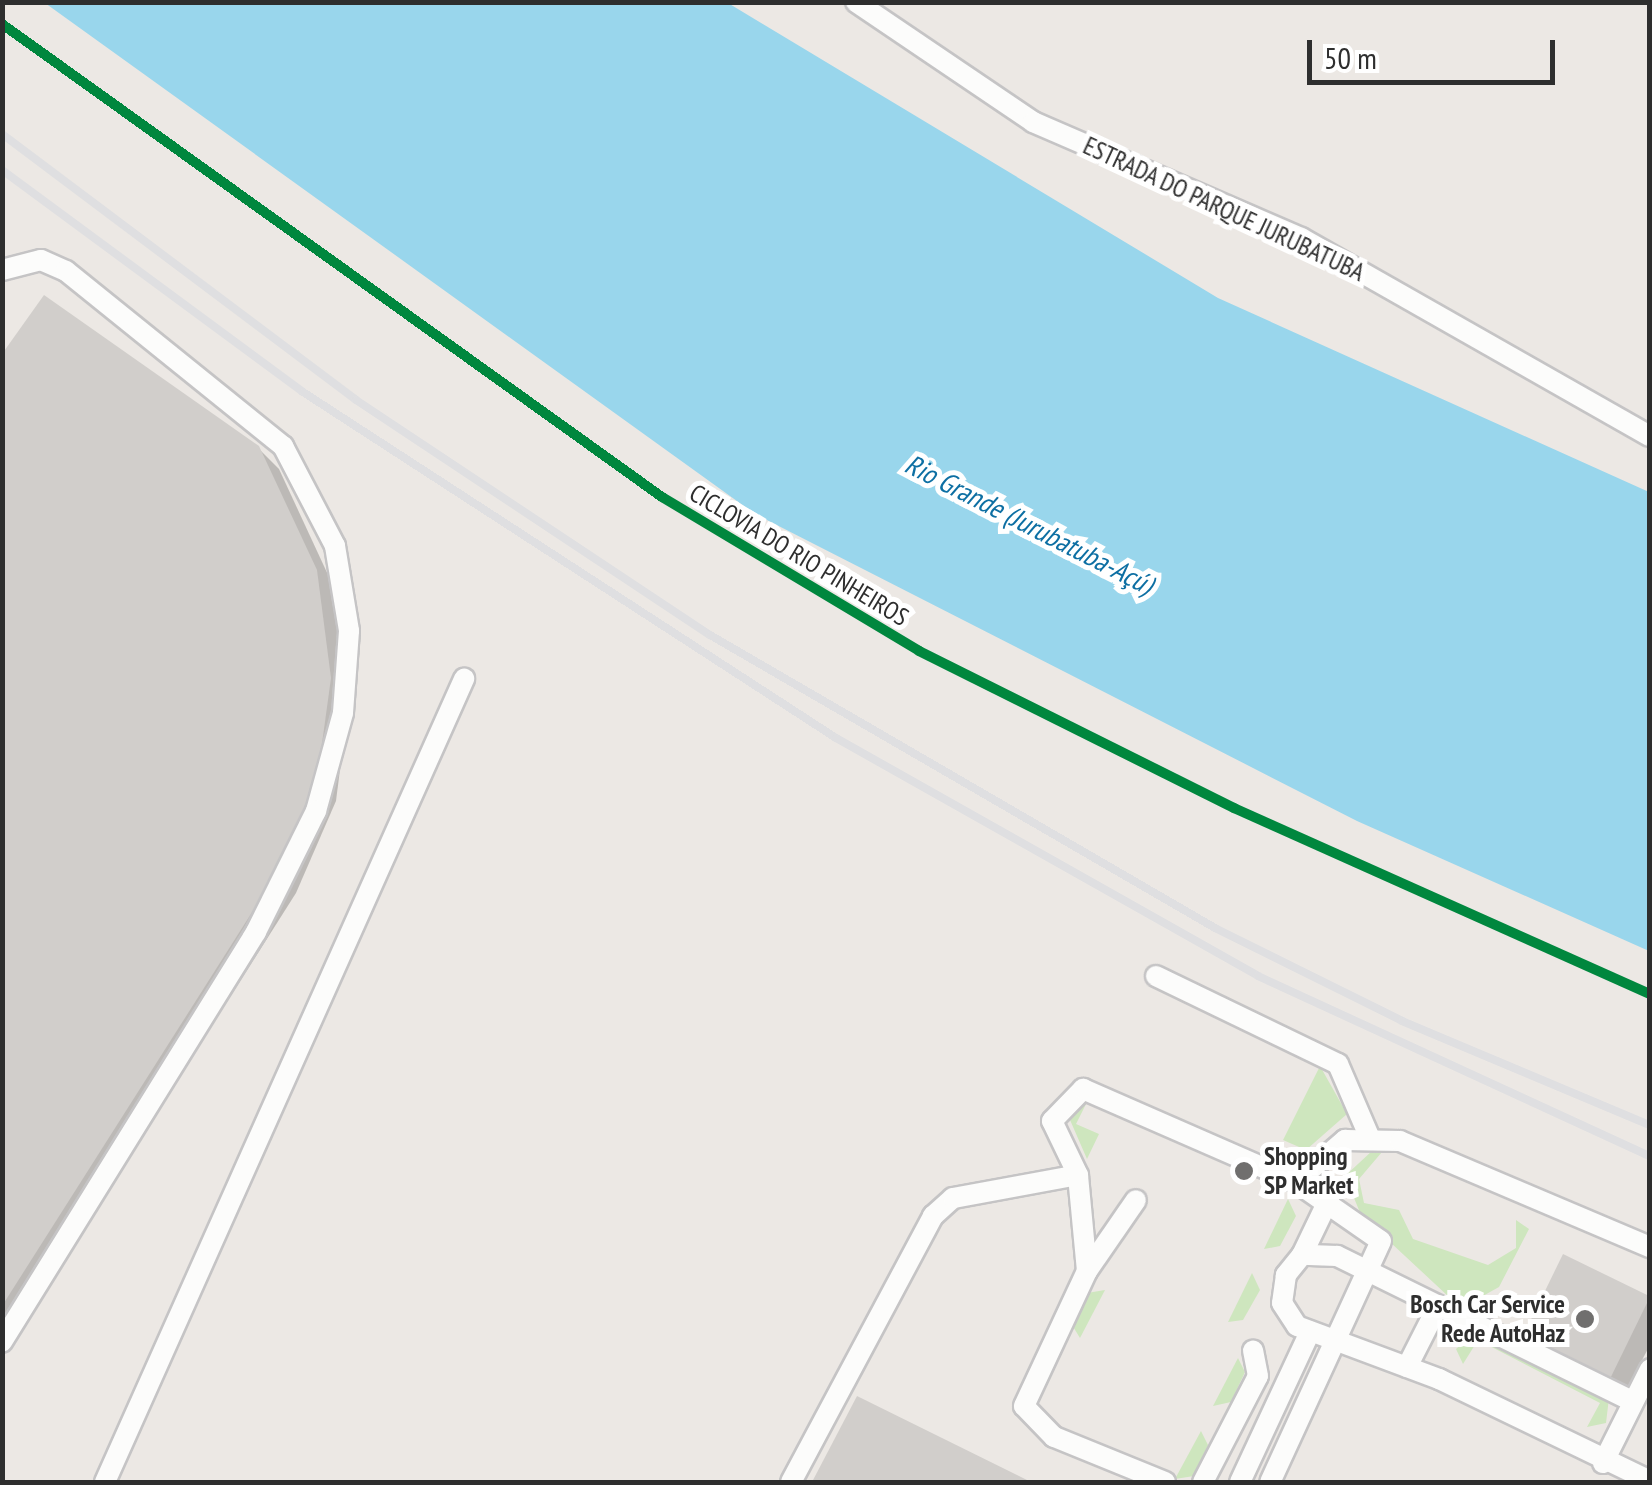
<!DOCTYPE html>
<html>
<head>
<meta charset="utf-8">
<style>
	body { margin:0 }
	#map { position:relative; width:1652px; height:1485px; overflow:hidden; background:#ece8e4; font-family:"PT Sans Narrow",sans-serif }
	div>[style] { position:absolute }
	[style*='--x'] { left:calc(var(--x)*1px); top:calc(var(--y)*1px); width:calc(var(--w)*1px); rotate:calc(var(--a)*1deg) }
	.green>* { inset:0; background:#cee6be }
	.water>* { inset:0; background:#99d6ec }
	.shadow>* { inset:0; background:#0003 }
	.building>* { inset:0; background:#d1cecb; transform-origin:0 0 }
	.roads { filter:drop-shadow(2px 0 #c5c4c5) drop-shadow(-2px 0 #c5c4c5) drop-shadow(0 2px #c5c4c5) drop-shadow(0 -2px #c5c4c5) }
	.lane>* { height:20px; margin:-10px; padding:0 10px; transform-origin:10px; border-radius:10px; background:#fcfcfb }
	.rail>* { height:8px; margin:-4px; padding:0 4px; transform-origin:4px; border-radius:4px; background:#dfdfe1 }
	.cycleway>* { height:10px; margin:-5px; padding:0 5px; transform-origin:5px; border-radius:5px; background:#00873e }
	.dots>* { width:28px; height:28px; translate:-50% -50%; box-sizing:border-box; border:5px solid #fff; border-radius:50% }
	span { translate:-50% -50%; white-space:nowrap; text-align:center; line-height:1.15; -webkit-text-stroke:10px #fff; paint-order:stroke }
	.street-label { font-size:25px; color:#2e2e2e }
	.poi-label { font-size:25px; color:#2e2e2e; font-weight:700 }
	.left { translate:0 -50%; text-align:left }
	.right { translate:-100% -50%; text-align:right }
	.water-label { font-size:28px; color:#0d6fa3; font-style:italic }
	.frame { position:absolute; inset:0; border:5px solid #2e2e2e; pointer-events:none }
	.scale { position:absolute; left:1307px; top:40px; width:248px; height:45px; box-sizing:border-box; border:5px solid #2e2e2e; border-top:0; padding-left:12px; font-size:30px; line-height:35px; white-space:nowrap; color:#2e2e2e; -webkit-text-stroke:8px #fff; paint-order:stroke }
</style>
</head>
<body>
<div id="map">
	<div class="green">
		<div style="clip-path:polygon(1320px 1066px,1347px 1114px,1306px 1150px,1283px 1140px)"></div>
		<div style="clip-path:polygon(1088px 1100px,1076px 1124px,1099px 1134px,1087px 1159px,1067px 1113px)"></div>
		<div style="clip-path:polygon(1372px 1151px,1382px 1152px,1359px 1179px,1364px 1203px,1399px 1210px,1413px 1239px,1488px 1265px,1516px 1248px,1516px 1220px,1529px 1229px,1499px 1287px,1472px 1302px,1449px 1297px,1361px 1215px,1345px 1176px)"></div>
		<div style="clip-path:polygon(1288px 1199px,1296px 1216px,1280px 1246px,1264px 1249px)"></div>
		<div style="clip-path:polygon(1252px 1273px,1260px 1290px,1243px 1320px,1228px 1322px)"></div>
		<div style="clip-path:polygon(1105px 1290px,1080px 1338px,1072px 1325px,1087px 1293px)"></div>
		<div style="clip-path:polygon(1477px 1330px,1609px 1398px,1606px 1423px,1587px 1427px,1600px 1403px,1478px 1340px,1463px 1364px,1456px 1349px)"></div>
		<div style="clip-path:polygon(1238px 1358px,1245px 1372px,1231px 1402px,1213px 1406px)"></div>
		<div style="clip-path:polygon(1201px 1431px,1208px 1445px,1194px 1476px,1175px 1479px)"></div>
	</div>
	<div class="water">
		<div style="clip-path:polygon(45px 3px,728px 3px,1218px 298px,1649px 492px,1649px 951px,1357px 821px,755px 514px)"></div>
	</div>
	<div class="shadow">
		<div style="clip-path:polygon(2px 358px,258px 448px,279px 469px,336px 592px,349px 699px,336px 801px,296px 893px,2px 1356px)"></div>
		<div style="clip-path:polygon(1564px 1257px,1650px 1300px,1650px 1345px,1624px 1394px,1538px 1350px)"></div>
		<div style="clip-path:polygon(858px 1399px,1026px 1482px,815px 1482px)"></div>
	</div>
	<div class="building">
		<div style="clip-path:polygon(44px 295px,259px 446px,317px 570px,331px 678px,317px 780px,277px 873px,2px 1306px,2px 354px)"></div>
		<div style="left:1563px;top:1254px;width:97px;height:93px;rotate:26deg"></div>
		<div style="clip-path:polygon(857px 1396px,1031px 1482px,812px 1482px)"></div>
	</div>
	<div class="roads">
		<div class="lane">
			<div style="--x:856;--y:2;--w:214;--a:34.1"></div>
			<div style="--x:1033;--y:122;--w:292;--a:23.4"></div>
			<div style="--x:1301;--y:238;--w:401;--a:29.6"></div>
			<div style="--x:2;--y:270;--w:40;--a:-14.4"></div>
			<div style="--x:41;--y:260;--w:27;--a:24"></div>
			<div style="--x:66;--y:271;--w:279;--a:38.9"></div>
			<div style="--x:283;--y:446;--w:113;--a:62.5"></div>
			<div style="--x:335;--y:546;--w:86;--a:80.6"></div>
			<div style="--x:349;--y:631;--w:82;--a:94.2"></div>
			<div style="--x:343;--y:713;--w:102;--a:105.4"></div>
			<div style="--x:316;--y:811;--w:135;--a:116.4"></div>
			<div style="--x:256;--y:932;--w:482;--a:121.8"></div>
			<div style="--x:1156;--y:976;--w:202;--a:25.8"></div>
			<div style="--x:1338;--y:1064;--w:78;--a:66.7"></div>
			<div style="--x:1296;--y:1182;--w:65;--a:-40.6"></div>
			<div style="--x:1345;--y:1140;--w:55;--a:1"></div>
			<div style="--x:1400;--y:1141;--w:272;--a:23"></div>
			<div style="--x:1302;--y:1255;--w:62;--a:-64.3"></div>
			<div style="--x:1087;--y:1271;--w:86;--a:-55.4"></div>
			<div style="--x:1407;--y:1367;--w:68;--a:-63.1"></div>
			<div style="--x:1632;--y:1401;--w:329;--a:-153.8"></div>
			<div style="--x:1337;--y:1256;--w:35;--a:-178"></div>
			<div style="--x:1302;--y:1255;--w:26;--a:129"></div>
			<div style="--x:1286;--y:1275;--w:28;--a:98"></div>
			<div style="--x:1282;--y:1303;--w:27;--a:57"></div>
			<div style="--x:1297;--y:1326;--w:152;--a:20.5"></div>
			<div style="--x:1439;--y:1379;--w:234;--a:25.8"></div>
			<div style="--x:1603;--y:1463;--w:105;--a:-63.4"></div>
			<div style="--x:105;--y:1482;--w:880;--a:-65.91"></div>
			<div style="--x:791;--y:1482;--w:302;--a:-61.9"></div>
			<div style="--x:933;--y:1216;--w:27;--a:-42"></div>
			<div style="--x:953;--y:1198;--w:127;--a:-10.4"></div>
			<div style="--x:1165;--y:1482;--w:120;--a:-157.9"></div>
			<div style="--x:1054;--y:1437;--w:43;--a:-134.1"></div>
			<div style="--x:1024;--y:1406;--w:149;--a:-65"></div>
			<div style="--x:1087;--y:1271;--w:96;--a:-95.4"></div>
			<div style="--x:1078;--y:1175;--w:60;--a:-115.7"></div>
			<div style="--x:1052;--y:1121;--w:45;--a:-45.9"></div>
			<div style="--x:1083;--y:1089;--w:232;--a:23.6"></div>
			<div style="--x:1296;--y:1182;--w:103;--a:34.8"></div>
			<div style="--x:1381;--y:1241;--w:265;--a:114.7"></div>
			<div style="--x:1203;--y:1482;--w:119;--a:-62.6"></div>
			<div style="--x:1258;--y:1376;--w:26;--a:-101"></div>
			<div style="--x:1240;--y:1482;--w:166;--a:-65"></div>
		</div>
	</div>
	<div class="rail">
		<div style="--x:2;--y:134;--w:443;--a:36.9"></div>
		<div style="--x:356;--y:400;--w:425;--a:33.6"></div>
		<div style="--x:710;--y:635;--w:584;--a:30.12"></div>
		<div style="--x:1215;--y:928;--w:209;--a:26.4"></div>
		<div style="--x:1402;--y:1021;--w:269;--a:22.8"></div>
		<div style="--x:2;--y:170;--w:374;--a:36.4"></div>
		<div style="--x:303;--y:392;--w:635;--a:32.99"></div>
		<div style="--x:836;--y:738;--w:484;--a:29.4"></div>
		<div style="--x:1258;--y:976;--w:431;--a:24.7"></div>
	</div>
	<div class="cycleway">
		<div style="--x:2;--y:24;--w:812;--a:35.63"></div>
		<div style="--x:662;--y:497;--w:300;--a:30.9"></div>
		<div style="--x:919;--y:651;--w:352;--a:26.5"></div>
		<div style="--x:1234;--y:808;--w:456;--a:24.1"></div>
	</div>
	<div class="dots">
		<div style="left:1244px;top:1171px;background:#706f6e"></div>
		<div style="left:1585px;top:1319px;background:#706f6e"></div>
	</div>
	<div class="street-label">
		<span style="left:1224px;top:209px;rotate:25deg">ESTRADA DO PARQUE JURUBATUBA</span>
		<span style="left:799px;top:555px;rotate:31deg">CICLOVIA DO RIO PINHEIROS</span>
	</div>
	<div class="poi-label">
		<span class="left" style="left:1264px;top:1171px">Shopping<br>SP Market</span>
		<span class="right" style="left:1565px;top:1319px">Bosch Car Service<br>Rede AutoHaz</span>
	</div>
	<div class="water-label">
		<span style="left:1029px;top:524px;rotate:27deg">Rio Grande (Jurubatuba-Açú)</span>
	</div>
	<div class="frame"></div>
	<div class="scale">50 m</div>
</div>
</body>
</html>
